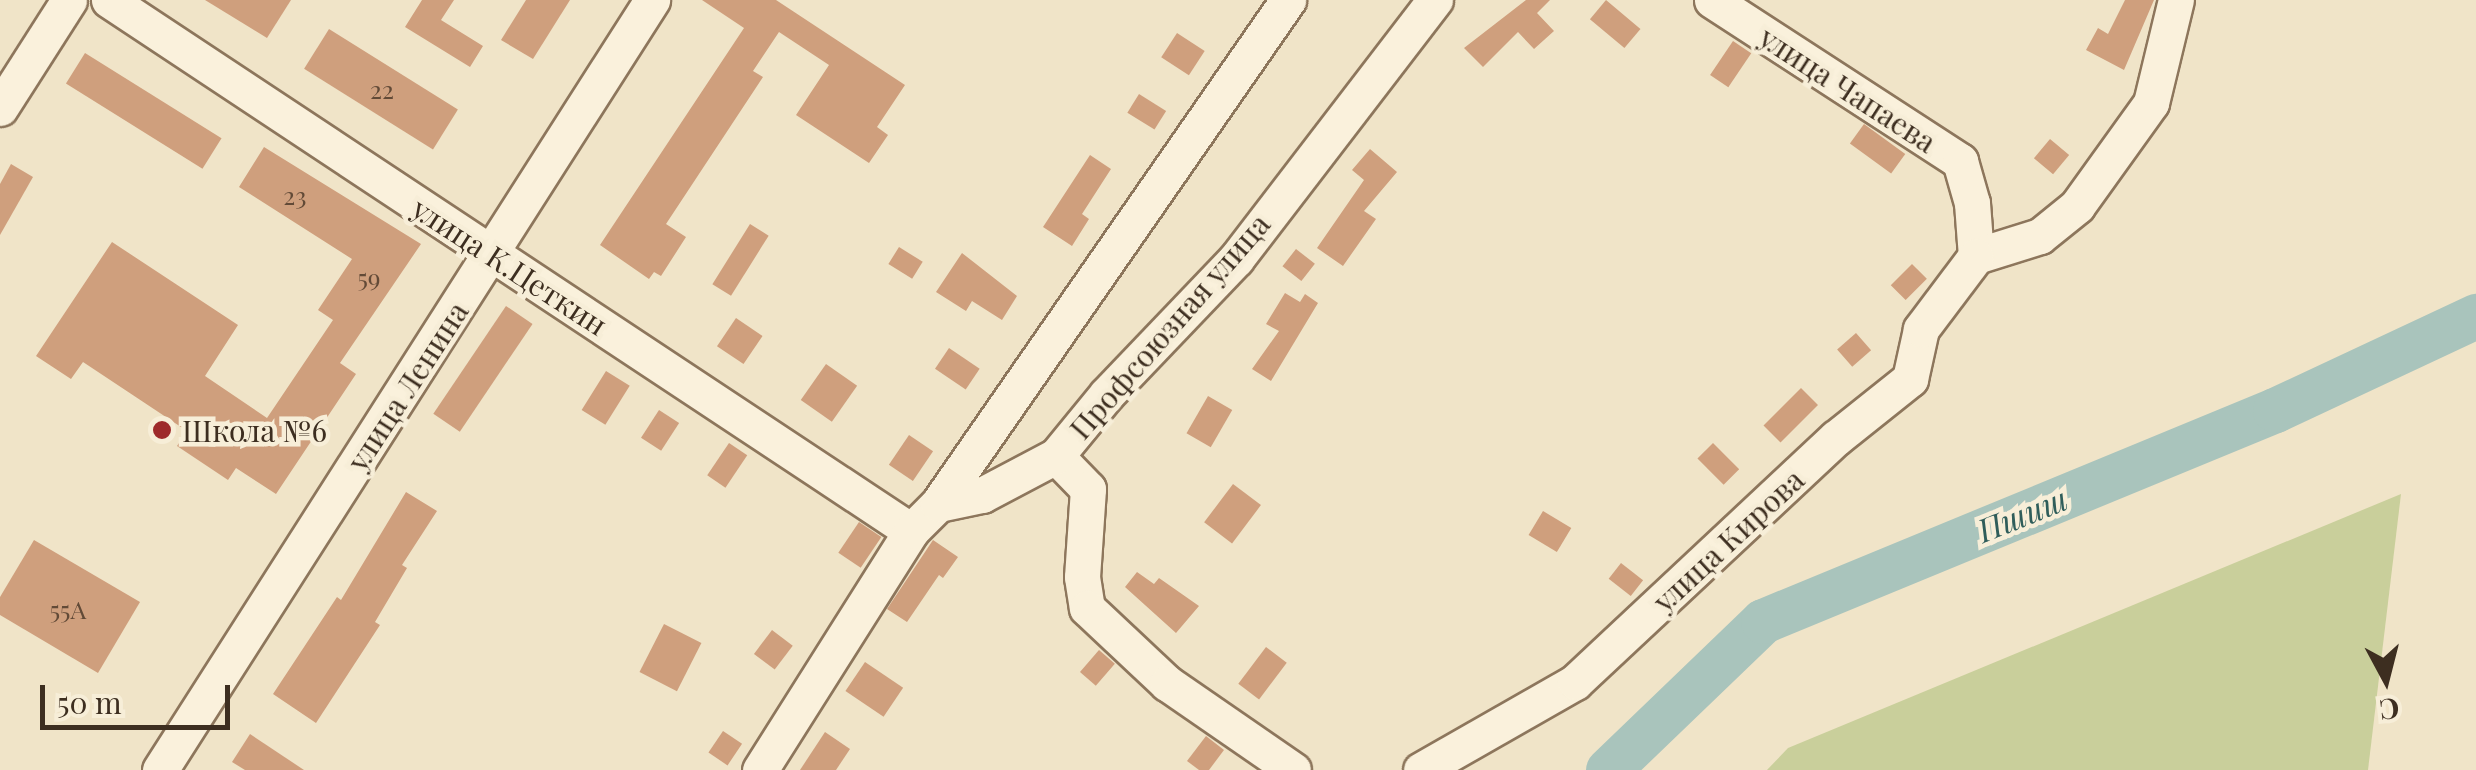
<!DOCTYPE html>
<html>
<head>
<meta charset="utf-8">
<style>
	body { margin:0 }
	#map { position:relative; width:2476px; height:770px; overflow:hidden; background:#f0e4c8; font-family:"Playfair Display",serif }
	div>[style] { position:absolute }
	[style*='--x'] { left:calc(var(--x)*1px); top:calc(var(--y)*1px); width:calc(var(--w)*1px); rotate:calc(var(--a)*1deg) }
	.green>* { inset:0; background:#c9cf9b }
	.river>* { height:45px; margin:-22.5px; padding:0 22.5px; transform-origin:22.5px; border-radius:22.5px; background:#a9c4bc }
	.building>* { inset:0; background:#cf9f7d; transform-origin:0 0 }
	.roads { filter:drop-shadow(2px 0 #8d765c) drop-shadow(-2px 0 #8d765c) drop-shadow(0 2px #8d765c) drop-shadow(0 -2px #8d765c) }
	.minor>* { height:35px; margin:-17.5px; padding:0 17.5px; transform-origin:17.5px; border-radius:17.5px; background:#faf1dc }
	.dots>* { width:28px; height:28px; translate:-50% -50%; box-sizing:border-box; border:5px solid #f7eed8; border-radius:50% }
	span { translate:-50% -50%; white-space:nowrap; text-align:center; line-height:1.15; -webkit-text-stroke:9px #f7eed8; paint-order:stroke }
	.number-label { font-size:25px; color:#624a37 }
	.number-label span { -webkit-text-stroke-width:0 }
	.street-label { font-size:30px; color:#3d2e20 }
	.poi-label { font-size:30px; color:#3d2e20 }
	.left { translate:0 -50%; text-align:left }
	.water-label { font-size:32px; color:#2f5d5a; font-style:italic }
	.north { position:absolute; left:2336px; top:630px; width:100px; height:100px; -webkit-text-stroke:8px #f7eed8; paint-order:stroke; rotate:173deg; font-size:28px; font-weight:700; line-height:40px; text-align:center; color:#3d2e20 }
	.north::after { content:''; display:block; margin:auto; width:35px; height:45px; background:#3d2e20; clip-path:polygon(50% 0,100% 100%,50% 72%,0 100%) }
	.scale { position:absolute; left:40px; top:685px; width:190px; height:45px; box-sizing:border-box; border:5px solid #3d2e20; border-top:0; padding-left:12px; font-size:30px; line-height:35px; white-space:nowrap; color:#3d2e20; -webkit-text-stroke:8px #f7eed8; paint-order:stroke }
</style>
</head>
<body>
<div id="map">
	<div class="green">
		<div style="clip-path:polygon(2401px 494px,2368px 770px,1767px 770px,1788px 748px)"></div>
	</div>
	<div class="river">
		<div style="--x:1608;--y:770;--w:215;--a:-43.9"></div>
		<div style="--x:1763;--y:621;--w:554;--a:-22.4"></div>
		<div style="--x:2275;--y:410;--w:222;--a:-25.1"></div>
	</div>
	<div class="building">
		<div style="clip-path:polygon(205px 0,291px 0,267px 38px)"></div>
		<div style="clip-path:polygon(422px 0,454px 0,441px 20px,483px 46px,470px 67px,405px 27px)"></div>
		<div style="clip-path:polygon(526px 0,570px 0,533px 59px,501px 40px)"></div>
		<div style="clip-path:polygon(702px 0,776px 0,905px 85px,877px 127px,888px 135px,869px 163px,796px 115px,829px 65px,779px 32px,753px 71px,763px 77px,666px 224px,686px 237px,661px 276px,654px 272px,649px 279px,600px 245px,744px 28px)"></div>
		<div style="clip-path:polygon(1526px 0,1550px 0,1537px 13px,1554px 31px,1534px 49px,1518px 32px,1483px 67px,1464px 48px)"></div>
		<div style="left:1606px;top:0;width:45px;height:25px;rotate:40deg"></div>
		<div style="clip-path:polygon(2125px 0,2154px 0,2124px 70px,2086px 50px,2098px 28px,2108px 34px)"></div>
		<div style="left:329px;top:29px;width:152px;height:47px;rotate:32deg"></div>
		<div style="left:1177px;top:33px;width:33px;height:29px;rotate:33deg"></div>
		<div style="left:1733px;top:41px;width:22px;height:41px;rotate:34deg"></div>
		<div style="left:85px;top:53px;width:161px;height:36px;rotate:32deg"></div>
		<div style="left:1139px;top:94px;width:32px;height:22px;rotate:32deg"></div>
		<div style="left:1864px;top:124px;width:51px;height:24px;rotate:36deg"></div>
		<div style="left:2050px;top:139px;width:25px;height:25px;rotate:40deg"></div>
		<div style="clip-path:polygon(264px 147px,421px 244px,340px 363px,356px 374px,276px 494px,236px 468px,228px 480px,177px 446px,187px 431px,83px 362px,71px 379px,36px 356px,112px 242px,238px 325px,205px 376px,267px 418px,333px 320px,318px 310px,352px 259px,239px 187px)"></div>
		<div style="clip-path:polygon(1370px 149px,1397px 172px,1364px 211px,1376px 219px,1343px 266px,1317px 248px,1364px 180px,1352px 170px)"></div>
		<div style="clip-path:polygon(1090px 155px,1111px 169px,1082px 214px,1089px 219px,1072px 246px,1043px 227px)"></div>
		<div style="clip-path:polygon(11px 164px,33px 177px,0 235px,0 184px)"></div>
		<div style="left:750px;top:224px;width:22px;height:71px;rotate:32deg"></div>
		<div style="left:899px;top:247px;width:28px;height:20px;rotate:32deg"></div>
		<div style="left:1296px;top:249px;width:24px;height:22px;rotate:38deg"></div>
		<div style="clip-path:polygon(962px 253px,1017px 296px,1002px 320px,972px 301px,966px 311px,936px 292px)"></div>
		<div style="left:1912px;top:264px;width:21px;height:30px;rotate:45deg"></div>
		<div style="clip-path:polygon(1285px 293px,1300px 302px,1305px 294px,1318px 303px,1271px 381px,1252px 369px,1279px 331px,1266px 324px)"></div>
		<div style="left:506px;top:306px;width:32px;height:130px;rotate:34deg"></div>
		<div style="left:736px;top:318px;width:32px;height:34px;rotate:34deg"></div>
		<div style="left:1856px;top:333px;width:23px;height:25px;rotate:49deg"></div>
		<div style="left:949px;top:348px;width:37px;height:25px;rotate:34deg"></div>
		<div style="left:826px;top:364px;width:38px;height:44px;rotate:35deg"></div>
		<div style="left:606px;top:371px;width:28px;height:46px;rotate:32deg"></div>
		<div style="left:1801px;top:388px;width:24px;height:53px;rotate:45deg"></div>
		<div style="left:1208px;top:396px;width:28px;height:43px;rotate:30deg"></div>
		<div style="left:659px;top:410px;width:24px;height:33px;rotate:33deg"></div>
		<div style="left:909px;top:435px;width:29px;height:36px;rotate:34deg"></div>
		<div style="left:729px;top:443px;width:22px;height:39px;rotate:34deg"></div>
		<div style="left:1713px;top:443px;width:37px;height:22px;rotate:45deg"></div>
		<div style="left:1233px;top:484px;width:35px;height:48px;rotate:37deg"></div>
		<div style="clip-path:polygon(406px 492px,437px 511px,402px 565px,407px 568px,375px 622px,380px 625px,316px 723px,273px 694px,337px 597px,341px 600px)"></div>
		<div style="left:1543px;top:511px;width:33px;height:28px;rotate:31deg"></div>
		<div style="left:859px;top:522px;width:27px;height:37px;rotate:34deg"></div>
		<div style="clip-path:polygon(34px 540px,140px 602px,98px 673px,0 615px,0 597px)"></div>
		<div style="clip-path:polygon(933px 540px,958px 557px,943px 578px,939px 575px,907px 622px,887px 609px)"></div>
		<div style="left:1621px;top:563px;width:28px;height:20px;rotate:38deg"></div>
		<div style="clip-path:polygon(1137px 572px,1154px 584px,1159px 578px,1199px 606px,1176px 633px,1125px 587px)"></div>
		<div style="left:664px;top:624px;width:42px;height:54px;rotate:27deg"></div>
		<div style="left:772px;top:630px;width:26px;height:30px;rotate:37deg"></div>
		<div style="left:1266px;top:647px;width:26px;height:46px;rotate:37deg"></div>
		<div style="left:1099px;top:650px;width:21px;height:29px;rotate:41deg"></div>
		<div style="left:865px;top:662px;width:46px;height:35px;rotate:34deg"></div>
		<div style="left:723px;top:731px;width:23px;height:26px;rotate:34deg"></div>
		<div style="clip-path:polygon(825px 732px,850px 749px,836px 770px,800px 770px)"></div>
		<div style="clip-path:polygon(250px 734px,304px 770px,245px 770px,232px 762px)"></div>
		<div style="clip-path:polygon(1206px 736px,1224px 750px,1209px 770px,1199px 770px,1187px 761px)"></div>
	</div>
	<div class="roads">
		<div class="minor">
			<div style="--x:109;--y:0;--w:962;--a:33.51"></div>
			<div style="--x:1712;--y:0;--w:296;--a:33"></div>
			<div style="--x:1960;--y:161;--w:44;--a:74.1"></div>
			<div style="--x:1972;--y:203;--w:53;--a:85.7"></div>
			<div style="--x:1976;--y:256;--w:67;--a:-17.4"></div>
			<div style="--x:2040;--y:236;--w:48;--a:-39"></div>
			<div style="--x:2077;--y:206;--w:127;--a:-54.3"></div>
			<div style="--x:2151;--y:103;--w:106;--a:-76.4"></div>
			<div style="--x:0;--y:108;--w:128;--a:-57.4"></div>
			<div style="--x:1056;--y:456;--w:46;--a:45.9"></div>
			<div style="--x:1088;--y:489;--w:88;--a:93.9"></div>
			<div style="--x:1082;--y:577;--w:31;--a:81"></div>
			<div style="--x:1087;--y:608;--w:110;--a:43.2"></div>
			<div style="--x:1167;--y:683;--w:153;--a:34.6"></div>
			<div style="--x:938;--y:504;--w:45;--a:-11.6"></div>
			<div style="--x:982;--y:495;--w:84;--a:-27.8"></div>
			<div style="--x:1056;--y:456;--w:80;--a:-50.6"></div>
			<div style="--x:1107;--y:394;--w:187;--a:-46.3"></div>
			<div style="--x:1236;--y:259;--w:327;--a:-52.5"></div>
			<div style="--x:160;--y:770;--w:914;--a:-57.42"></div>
			<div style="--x:760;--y:770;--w:283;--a:-57.7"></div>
			<div style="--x:911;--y:531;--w:38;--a:-45"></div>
			<div style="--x:938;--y:504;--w:614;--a:-55.22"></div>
			<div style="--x:1421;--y:770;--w:177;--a:-29.7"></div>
			<div style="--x:1575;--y:682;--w:357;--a:-43.1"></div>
			<div style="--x:1836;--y:438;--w:95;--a:-38.6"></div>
			<div style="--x:1910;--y:379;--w:51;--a:-77.6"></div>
			<div style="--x:1921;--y:329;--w:91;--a:-53"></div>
		</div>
	</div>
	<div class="dots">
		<div style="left:162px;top:430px;background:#9e2a2b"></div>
	</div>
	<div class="number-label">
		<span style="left:382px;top:89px">22</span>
		<span style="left:295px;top:195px">23</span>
		<span style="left:369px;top:277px">59</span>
		<span style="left:68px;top:609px">55А</span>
	</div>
	<div class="street-label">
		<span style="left:1848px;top:89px;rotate:33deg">улица Чапаева</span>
		<span style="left:510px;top:266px;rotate:33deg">улица К.Цеткин</span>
		<span style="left:1169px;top:326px;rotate:-49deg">Профсоюзная улица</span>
		<span style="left:407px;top:386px;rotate:-57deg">улица Ленина</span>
		<span style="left:1728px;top:540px;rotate:-43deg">улица Кирова</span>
	</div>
	<div class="poi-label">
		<span class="left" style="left:182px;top:430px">Школа №6</span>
	</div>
	<div class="water-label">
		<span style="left:2022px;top:514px;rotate:-22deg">Пшиш</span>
	</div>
	<div class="north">С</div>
	<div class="scale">50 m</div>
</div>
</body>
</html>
